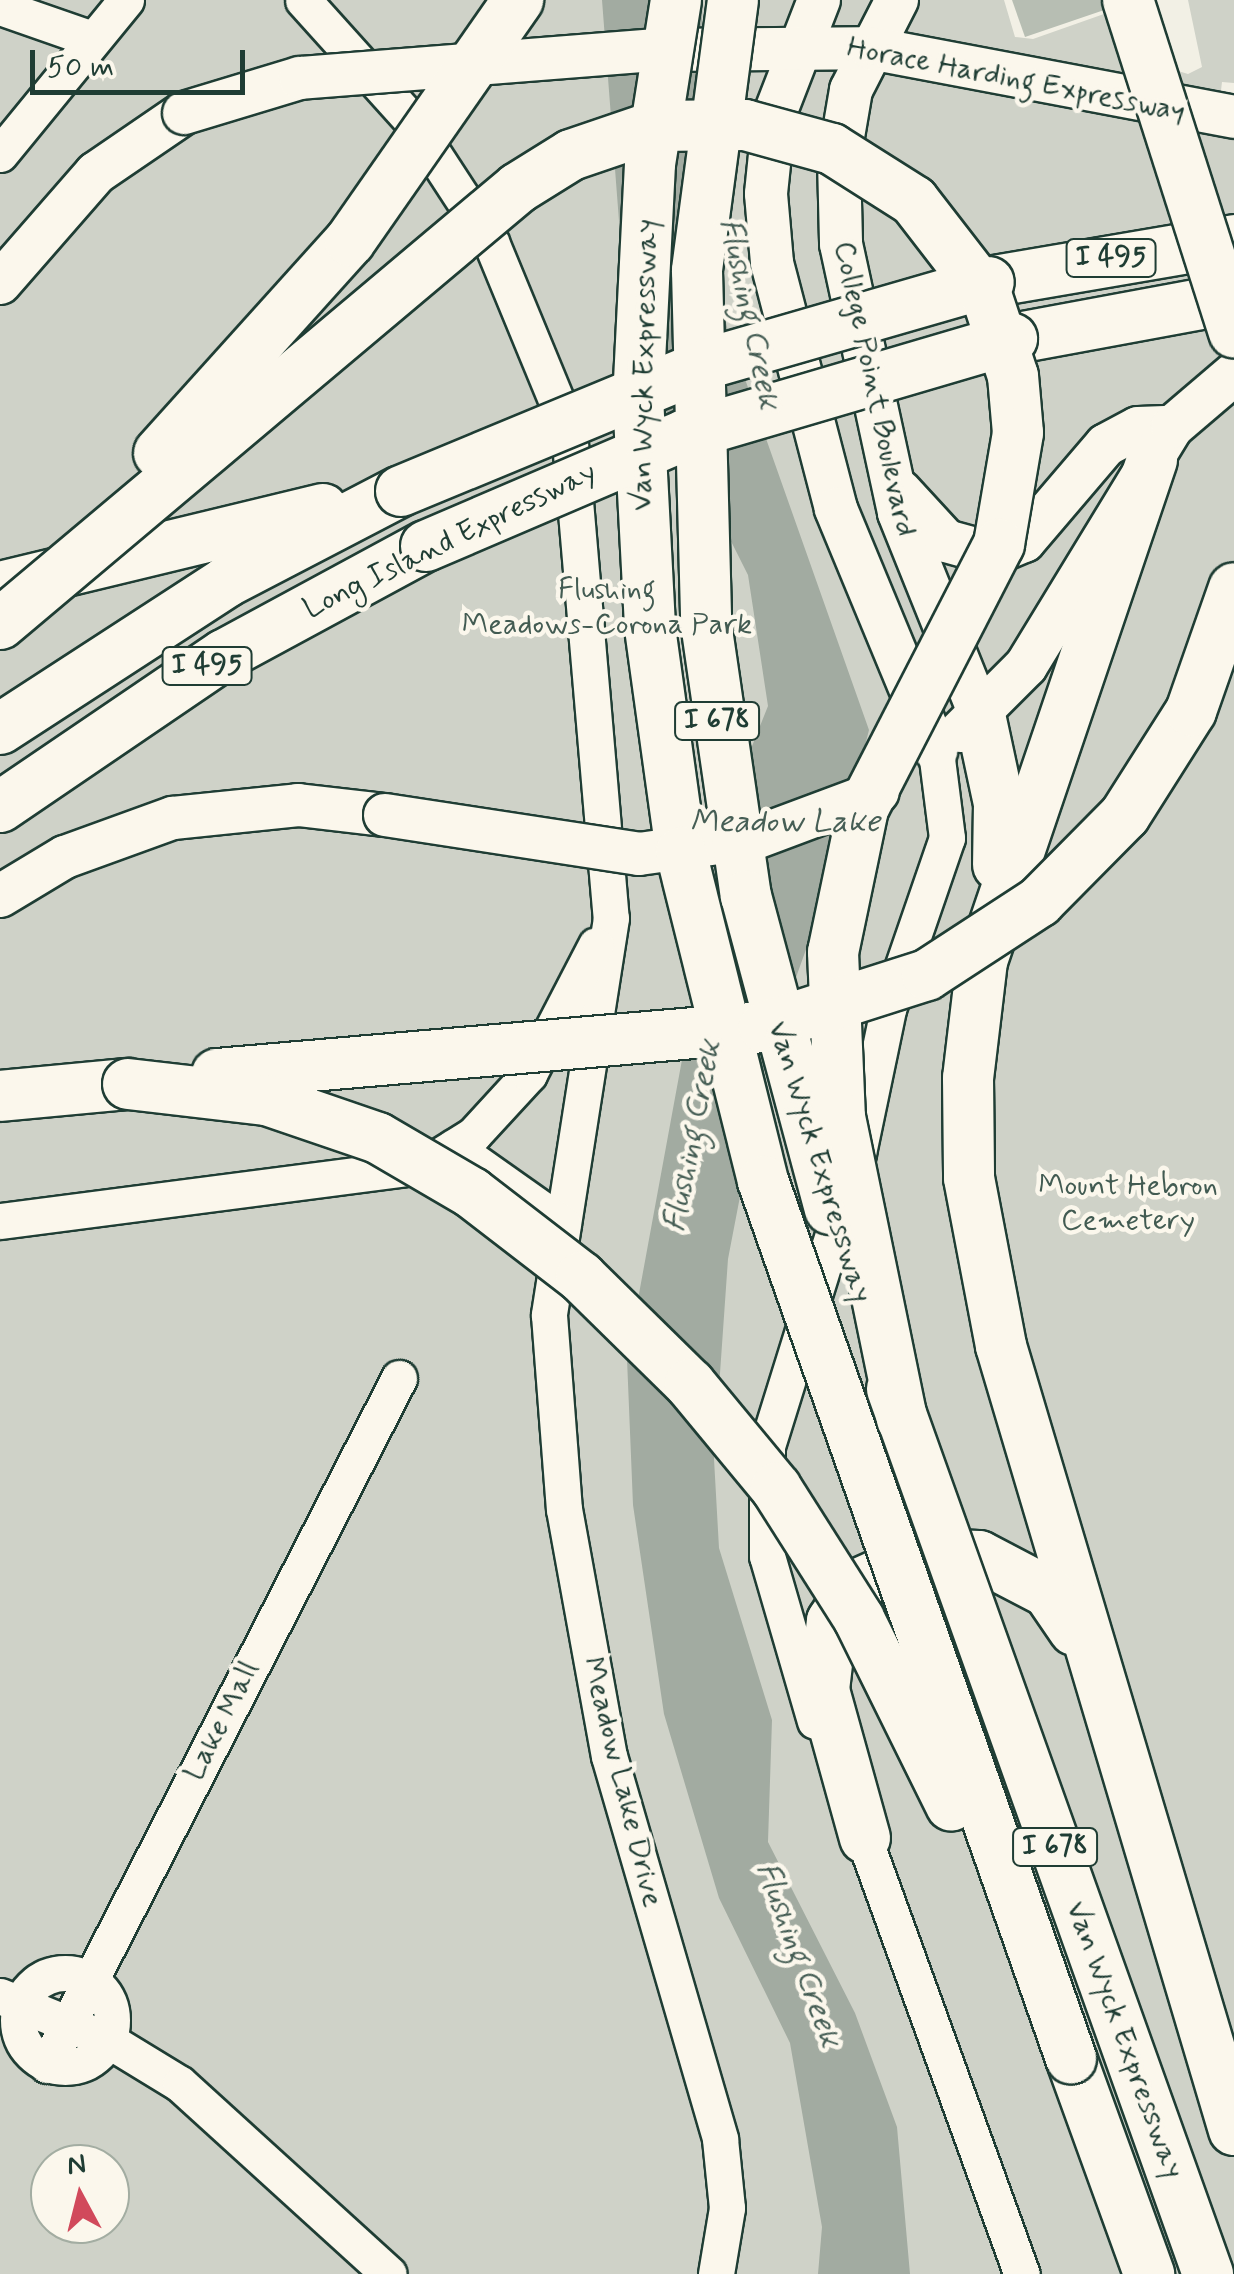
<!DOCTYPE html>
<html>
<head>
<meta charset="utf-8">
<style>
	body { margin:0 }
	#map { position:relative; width:1234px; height:2274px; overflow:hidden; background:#f2f0e5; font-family:Mynerve,sans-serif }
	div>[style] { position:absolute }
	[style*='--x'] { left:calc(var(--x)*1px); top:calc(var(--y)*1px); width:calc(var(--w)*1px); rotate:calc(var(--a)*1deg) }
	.green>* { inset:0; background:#cfd2c8 }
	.water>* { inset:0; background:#a2aba1 }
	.building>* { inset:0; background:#b7beb3 }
	.roads { filter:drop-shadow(2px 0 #1f3d34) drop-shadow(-2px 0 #1f3d34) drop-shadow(0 2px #1f3d34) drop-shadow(0 -2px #1f3d34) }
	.minor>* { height:35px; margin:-17.5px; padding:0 17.5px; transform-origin:17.5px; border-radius:17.5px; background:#fbf7ec }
	.minor>.ring { margin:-17.5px; padding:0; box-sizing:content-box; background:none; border:35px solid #fbf7ec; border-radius:50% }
	.major>* { height:42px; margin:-21px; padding:0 21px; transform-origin:21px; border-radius:21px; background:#fbf7ec }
	.highway>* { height:50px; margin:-25px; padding:0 25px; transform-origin:25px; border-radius:25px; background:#fbf7ec }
	.bridges { filter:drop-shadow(2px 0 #1f3d34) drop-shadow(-2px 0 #1f3d34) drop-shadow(0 2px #1f3d34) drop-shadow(0 -2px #1f3d34) }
	.major-bridge>* { height:42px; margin:-21px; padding:0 21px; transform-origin:21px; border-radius:21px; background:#fbf7ec }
	.highway-bridge>* { height:50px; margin:-25px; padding:0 25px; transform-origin:25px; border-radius:25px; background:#fbf7ec }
	span { translate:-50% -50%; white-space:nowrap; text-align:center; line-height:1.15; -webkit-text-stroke:9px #fbf7ec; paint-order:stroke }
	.shield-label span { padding:2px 8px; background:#fbf7ec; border:2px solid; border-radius:8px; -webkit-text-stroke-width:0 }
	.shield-label { font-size:28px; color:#1f3d34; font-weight:700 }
	.street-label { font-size:30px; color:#1f3d34 }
	.park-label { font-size:30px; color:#425b52 }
	.water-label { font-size:32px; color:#465e55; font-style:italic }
	.north { position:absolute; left:30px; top:2144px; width:100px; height:100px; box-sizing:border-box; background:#fbf7ec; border:2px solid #a3ada2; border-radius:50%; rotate:353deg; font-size:28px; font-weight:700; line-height:40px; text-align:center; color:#1f3d34 }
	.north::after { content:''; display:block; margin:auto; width:35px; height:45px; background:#d1495b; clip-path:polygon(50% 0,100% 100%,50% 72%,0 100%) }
	.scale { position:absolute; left:30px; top:50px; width:215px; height:45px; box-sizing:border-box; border:5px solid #1f3d34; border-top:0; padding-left:12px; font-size:30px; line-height:35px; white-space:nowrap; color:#1f3d34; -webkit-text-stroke:8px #fbf7ec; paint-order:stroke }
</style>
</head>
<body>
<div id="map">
	<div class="green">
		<div style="clip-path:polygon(evenodd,0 0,1004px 0,1015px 37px,1033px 39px,1121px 8px,1139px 59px,1188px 74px,1202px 67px,1188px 0,1234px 0,1234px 83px,1222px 82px,1220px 99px,1000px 89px,1076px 109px,1234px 128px,1234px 2274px,0 2274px,0 0,50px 2164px,110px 2164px,110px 2224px,50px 2224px,50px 2164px)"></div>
	</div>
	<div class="water">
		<div style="clip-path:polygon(602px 0,703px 0,693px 189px,728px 331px,869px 730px,832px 877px,766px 1061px,728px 1259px,714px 1459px,719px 1548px,772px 1720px,768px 1842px,855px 2013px,897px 2127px,910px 2274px,818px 2274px,822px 2227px,790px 2043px,719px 1898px,664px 1714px,633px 1505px,627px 1359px,729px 804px,768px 706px,748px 575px,644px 368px,624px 286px)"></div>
	</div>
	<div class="building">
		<div style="clip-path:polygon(1012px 0,1114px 0,1116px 6px,1025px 37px)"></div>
	</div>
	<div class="roads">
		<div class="minor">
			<div style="--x:303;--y:0;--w:163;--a:48"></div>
			<div style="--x:412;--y:121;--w:145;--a:56.9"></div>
			<div style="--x:491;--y:242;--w:204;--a:67.6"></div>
			<div style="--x:569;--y:431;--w:489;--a:85.1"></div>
			<div style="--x:611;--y:918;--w:402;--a:98.9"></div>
			<div style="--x:549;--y:1315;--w:195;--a:85.6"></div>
			<div style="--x:564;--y:1509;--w:251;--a:79.7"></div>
			<div style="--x:609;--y:1756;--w:399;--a:73.8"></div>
			<div style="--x:720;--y:2139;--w:69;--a:84.2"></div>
			<div style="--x:727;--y:2208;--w:67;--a:99.5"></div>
			<div style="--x:0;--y:7;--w:97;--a:19.2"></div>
			<div style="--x:0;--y:154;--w:199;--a:-50.7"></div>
			<div style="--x:454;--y:1147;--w:133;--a:35.2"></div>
			<div style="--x:0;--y:1221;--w:427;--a:-7.4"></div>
			<div style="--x:423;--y:1166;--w:59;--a:-31.8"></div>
			<div style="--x:473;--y:1135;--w:83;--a:-47.4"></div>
			<div style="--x:529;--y:1074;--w:145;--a:-62.6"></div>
			<div style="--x:815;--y:1721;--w:172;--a:-106.2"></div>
			<div style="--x:767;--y:1556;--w:110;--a:-90"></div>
			<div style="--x:767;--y:1446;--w:307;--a:-72.7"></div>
			<div style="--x:858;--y:1153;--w:147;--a:-78.2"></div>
			<div style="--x:888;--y:1009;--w:181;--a:-71"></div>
			<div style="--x:947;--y:838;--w:88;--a:-97.2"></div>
			<div style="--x:857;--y:1819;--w:484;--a:70.1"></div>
			<div class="ring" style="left:18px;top:1973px;width:59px;height:59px"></div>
			<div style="--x:0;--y:1996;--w:117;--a:22.2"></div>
			<div style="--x:108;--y:2040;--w:84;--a:31.4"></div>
			<div style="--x:180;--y:2084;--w:282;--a:42.3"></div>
			<div style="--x:47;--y:2065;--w:772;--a:-62.87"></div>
		</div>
		<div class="major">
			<div style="--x:819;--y:0;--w:124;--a:111.2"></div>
			<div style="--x:774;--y:116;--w:78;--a:95.9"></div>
			<div style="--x:766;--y:194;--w:69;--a:85"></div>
			<div style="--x:772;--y:263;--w:254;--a:75.4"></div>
			<div style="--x:836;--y:509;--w:262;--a:67.5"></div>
			<div style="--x:897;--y:0;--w:101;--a:117.1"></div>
			<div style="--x:851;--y:90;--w:71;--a:99.7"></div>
			<div style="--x:839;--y:160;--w:84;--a:88.6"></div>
			<div style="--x:841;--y:244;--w:275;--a:77.8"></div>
			<div style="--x:899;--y:513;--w:218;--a:68.1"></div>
			<div style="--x:652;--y:50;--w:218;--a:-0.5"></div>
			<div style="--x:870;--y:48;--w:370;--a:10.7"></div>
			<div style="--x:0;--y:283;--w:146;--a:-48.9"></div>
			<div style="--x:96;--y:173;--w:107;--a:-34.3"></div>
			<div style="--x:900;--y:491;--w:68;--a:47.4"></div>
			<div style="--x:946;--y:541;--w:49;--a:15.5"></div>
			<div style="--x:993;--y:554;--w:34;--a:-23"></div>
			<div style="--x:1024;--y:541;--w:126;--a:-49.5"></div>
			<div style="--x:1106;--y:445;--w:36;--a:-28"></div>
			<div style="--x:1138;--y:428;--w:34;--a:-2"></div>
			<div style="--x:961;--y:731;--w:92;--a:-45"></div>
			<div style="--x:1026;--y:666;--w:280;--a:-58.6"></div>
			<div style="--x:1172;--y:427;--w:82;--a:-40.5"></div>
			<div style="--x:0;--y:896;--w:76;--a:-31"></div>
			<div style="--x:65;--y:857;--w:115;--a:-19.9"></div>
			<div style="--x:173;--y:818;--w:126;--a:-5.9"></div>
			<div style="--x:298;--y:805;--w:88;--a:6.6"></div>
		</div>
		<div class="highway">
			<div style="--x:989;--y:282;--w:249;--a:-9.7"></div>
			<div style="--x:1012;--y:339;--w:226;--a:-10.5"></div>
			<div style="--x:1152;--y:460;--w:529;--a:108.74"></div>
			<div style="--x:982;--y:961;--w:118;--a:96.8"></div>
			<div style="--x:968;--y:1078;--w:100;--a:89.4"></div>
			<div style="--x:969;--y:1178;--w:171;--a:79.2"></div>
			<div style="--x:1001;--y:1346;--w:818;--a:73.45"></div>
			<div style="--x:0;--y:587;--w:332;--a:-13.6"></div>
			<div style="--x:980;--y:715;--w:91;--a:77.9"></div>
			<div style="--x:999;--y:804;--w:61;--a:90.9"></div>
			<div style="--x:0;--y:729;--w:270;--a:-33"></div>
			<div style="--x:226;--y:582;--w:197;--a:-27.5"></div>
			<div style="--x:0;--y:807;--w:271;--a:-34.2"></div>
			<div style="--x:224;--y:655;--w:230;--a:-28.4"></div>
			<div style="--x:0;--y:1096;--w:129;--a:-5.4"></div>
			<div style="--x:865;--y:1838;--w:154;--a:-105.5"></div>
			<div style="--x:824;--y:1690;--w:69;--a:-83.4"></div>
			<div style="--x:832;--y:1621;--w:43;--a:-56.3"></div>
			<div style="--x:856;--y:1585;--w:76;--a:-24.2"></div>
			<div style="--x:925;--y:1554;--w:54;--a:2.1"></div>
			<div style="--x:979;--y:1556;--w:78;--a:27.6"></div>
			<div style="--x:1048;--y:1592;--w:46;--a:55.6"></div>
			<div style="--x:1071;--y:2058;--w:230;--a:70.1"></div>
		</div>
	</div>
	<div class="bridges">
		<div class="major-bridge">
			<div style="--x:184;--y:113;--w:121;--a:-16.8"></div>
			<div style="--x:300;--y:78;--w:353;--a:-4.5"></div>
			<div style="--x:385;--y:815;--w:257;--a:8.7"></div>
			<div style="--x:639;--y:854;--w:117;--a:-7.9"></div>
			<div style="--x:755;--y:838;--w:131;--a:-20.5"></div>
		</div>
		<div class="highway-bridge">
			<div style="--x:676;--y:0;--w:166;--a:99"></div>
			<div style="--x:650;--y:164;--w:233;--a:92.9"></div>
			<div style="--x:638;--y:397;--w:231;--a:87"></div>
			<div style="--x:650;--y:628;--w:226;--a:82.1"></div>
			<div style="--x:681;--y:852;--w:339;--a:76"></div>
			<div style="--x:763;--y:1181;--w:930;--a:70.65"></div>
			<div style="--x:733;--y:0;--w:273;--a:97.6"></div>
			<div style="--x:697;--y:271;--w:352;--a:88.5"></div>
			<div style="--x:706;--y:623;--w:276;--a:81.7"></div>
			<div style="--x:746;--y:896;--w:324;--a:75"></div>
			<div style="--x:1128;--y:0;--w:349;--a:72.3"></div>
			<div style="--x:159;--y:453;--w:285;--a:-48"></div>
			<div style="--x:350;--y:241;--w:294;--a:-55.1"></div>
			<div style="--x:401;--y:491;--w:337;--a:-22.5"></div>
			<div style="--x:712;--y:362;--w:288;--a:-16.1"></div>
			<div style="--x:426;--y:546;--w:282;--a:-23.2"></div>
			<div style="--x:685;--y:435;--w:341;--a:-16.4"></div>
			<div style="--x:0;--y:624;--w:677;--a:-40.09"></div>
			<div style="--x:518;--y:188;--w:62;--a:-31.9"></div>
			<div style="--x:571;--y:155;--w:90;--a:-18.8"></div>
			<div style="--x:656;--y:126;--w:89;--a:-0.6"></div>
			<div style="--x:745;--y:125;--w:90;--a:15.4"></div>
			<div style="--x:832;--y:149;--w:97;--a:32.4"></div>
			<div style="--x:914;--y:201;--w:118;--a:52.3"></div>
			<div style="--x:986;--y:294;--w:86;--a:71.8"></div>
			<div style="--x:1013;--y:376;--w:57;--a:85"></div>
			<div style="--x:1018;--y:433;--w:113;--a:99.7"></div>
			<div style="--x:999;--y:544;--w:298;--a:117.2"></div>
			<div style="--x:863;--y:809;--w:146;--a:101.8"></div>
			<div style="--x:833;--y:952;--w:165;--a:87.6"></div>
			<div style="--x:840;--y:1117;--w:309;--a:78.4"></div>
			<div style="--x:217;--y:1074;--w:549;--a:-4.91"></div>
			<div style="--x:764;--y:1027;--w:171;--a:-17.7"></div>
			<div style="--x:927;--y:975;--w:134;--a:-33.1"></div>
			<div style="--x:1039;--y:902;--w:122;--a:-45.3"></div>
			<div style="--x:1125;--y:815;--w:123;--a:-57.6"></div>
			<div style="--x:1191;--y:711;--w:130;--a:-70.7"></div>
			<div style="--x:128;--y:1084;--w:140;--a:6.6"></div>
			<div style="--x:267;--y:1100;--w:117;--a:18.9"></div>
			<div style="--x:378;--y:1138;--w:109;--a:30.3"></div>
			<div style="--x:472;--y:1193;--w:138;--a:37.6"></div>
			<div style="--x:581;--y:1277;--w:153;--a:44.5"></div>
			<div style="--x:690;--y:1384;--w:135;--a:50.4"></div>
			<div style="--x:776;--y:1488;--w:155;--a:57.6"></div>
			<div style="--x:859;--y:1619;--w:208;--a:63.7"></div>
			<div style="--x:892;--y:1389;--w:940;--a:70.35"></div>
		</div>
	</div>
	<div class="shield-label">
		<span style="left:1111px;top:258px">I 495</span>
		<span style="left:207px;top:666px">I 495</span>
		<span style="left:717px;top:721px">I 678</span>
		<span style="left:1055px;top:1847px">I 678</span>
	</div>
	<div class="street-label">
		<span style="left:1016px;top:80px;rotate:11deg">Horace Harding Expressway</span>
		<span style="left:645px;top:365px;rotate:-89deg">Van Wyck Expressway</span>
		<span style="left:874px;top:389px;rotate:78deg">College Point Boulevard</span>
		<span style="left:450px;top:541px;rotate:-26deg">Long Island Expressway</span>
		<span style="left:819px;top:1162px;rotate:73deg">Van Wyck Expressway</span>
		<span style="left:222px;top:1721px;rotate:-63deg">Lake Mall</span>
		<span style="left:622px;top:1782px;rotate:76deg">Meadow Lake Drive</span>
		<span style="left:1124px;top:2040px;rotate:70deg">Van Wyck Expressway</span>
	</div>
	<div class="park-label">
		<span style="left:607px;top:607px">Flushing<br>Meadows-Corona Park</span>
		<span style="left:1128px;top:1203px">Mount Hebron<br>Cemetery</span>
	</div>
	<div class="water-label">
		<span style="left:749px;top:314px;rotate:78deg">Flushing Creek</span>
		<span style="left:785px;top:822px">Meadow Lake</span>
		<span style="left:693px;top:1136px;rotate:-79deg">Flushing Creek</span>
		<span style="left:798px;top:1955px;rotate:70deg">Flushing Creek</span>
	</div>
	<div class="north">N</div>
	<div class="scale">50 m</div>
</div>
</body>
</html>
